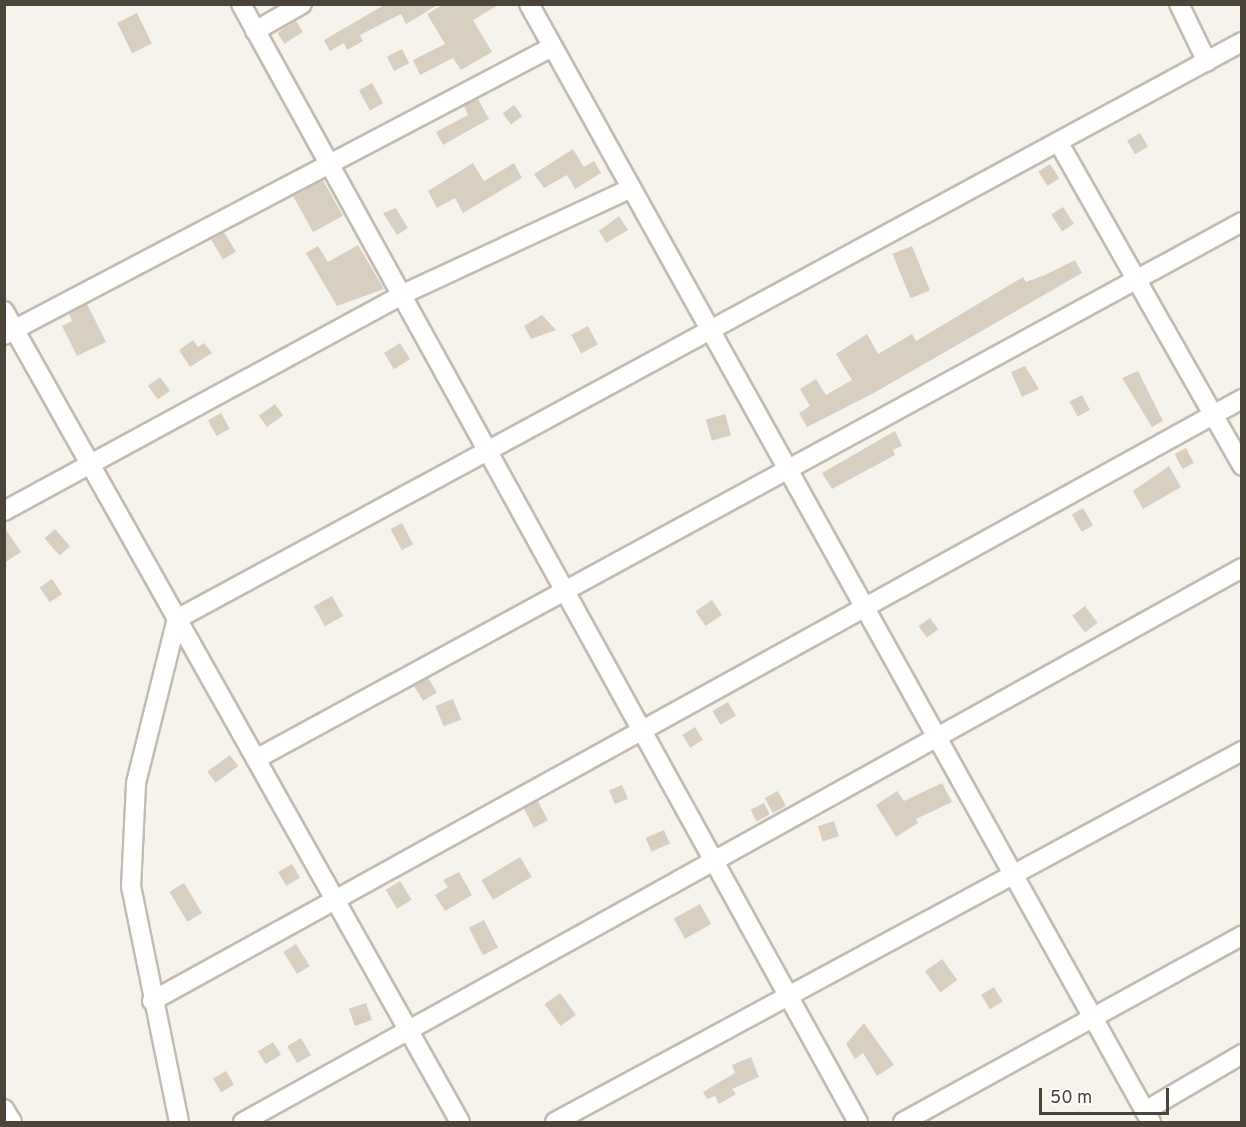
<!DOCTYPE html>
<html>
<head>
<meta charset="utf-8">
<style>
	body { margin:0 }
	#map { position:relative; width:1246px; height:1127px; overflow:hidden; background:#f6f3ec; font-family:Overpass,sans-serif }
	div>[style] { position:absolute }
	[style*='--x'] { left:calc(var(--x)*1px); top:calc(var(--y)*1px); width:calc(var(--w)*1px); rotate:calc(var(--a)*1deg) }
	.building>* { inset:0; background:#d8cfc1; transform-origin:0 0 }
	.roads { filter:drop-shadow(2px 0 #c2bbae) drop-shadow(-2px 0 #c2bbae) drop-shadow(0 2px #c2bbae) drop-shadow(0 -2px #c2bbae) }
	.minor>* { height:18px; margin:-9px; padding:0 9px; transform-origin:9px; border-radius:9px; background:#fff }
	span { translate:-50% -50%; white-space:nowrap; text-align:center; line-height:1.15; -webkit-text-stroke:6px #fff; paint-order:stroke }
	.frame { position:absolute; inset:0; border:6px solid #4b4439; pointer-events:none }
	.scale { position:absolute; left:1039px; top:1088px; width:130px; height:27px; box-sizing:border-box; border:3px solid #4b4439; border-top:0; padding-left:8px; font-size:18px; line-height:21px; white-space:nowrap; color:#4b4439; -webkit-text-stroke:4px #fff; paint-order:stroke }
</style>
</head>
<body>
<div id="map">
	<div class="building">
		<div style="clip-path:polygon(386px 4px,439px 4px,406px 24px,401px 14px,360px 35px,363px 41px,347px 50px,344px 43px,330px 51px,324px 40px)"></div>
		<div style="clip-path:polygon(444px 4px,500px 4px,473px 20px,492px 52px,461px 70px,453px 58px,420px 75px,413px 60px,445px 44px,427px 14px)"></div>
		<div style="left:137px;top:13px;width:34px;height:22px;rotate:64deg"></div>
		<div style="left:296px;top:21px;width:13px;height:22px;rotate:58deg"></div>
		<div style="left:402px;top:49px;width:16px;height:17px;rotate:63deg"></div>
		<div style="left:372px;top:83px;width:23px;height:15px;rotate:61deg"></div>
		<div style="clip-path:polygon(478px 99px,489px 119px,443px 145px,436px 132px,468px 115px,464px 106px)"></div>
		<div style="left:514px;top:105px;width:14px;height:14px;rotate:54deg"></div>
		<div style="left:1140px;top:133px;width:16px;height:15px;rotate:60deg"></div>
		<div style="clip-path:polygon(573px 149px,584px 167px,594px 161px,601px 173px,575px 189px,567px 175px,544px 188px,534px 174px)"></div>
		<div style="clip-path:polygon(473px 163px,484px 181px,514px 163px,522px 178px,463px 213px,455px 198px,437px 208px,428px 191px)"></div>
		<div style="left:1050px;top:164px;width:17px;height:14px;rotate:57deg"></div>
		<div style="left:323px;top:180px;width:41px;height:34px;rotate:61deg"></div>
		<div style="left:1063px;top:207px;width:20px;height:14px;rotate:57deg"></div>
		<div style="clip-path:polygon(396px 208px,408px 228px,397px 235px,383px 213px)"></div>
		<div style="clip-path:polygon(619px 216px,628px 230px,606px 243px,599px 231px)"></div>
		<div style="left:224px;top:232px;width:23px;height:15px;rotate:59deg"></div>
		<div style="clip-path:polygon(358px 245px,384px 289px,337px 306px,306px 253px,318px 246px,328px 262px)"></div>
		<div style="left:912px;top:246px;width:48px;height:21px;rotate:68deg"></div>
		<div style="clip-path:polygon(1075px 260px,1082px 273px,872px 394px,807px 427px,799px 413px,810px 406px,800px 389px,816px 379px,826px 395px,852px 380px,836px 354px,867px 334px,878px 354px,912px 334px,916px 341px,1023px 277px,1026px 282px,1045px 275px)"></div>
		<div style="clip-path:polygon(87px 304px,106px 342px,77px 356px,62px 326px,72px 321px,69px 314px)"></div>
		<div style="clip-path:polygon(542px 315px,556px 330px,531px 339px,524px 326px)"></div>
		<div style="left:588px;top:326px;width:21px;height:19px;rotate:62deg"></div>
		<div style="clip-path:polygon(193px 340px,198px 347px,204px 343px,212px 353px,190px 367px,179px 350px)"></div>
		<div style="left:400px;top:343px;width:19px;height:19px;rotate:58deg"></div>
		<div style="clip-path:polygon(1025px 366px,1039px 389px,1022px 397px,1011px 372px)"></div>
		<div style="clip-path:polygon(1138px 371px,1163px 421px,1152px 427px,1122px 378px)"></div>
		<div style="left:160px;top:377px;width:17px;height:15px;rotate:54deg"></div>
		<div style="left:1082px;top:395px;width:17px;height:14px;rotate:62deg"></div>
		<div style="left:275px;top:404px;width:14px;height:20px;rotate:54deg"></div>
		<div style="left:221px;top:413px;width:18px;height:15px;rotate:61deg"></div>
		<div style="left:725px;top:414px;width:22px;height:20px;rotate:74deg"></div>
		<div style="clip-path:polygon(895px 431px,902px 446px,893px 450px,895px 455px,832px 489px,822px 473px)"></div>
		<div style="left:1186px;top:448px;width:17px;height:13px;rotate:62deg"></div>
		<div style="clip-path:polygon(1169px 466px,1181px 487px,1143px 509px,1133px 491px)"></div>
		<div style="left:1083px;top:508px;width:20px;height:13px;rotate:60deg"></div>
		<div style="left:402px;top:523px;width:24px;height:13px;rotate:62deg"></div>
		<div style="clip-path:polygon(4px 527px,21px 552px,4px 563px)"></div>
		<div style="left:55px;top:529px;width:23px;height:14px;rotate:49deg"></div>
		<div style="left:52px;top:579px;width:18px;height:15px;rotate:56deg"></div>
		<div style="left:332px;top:596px;width:23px;height:21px;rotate:61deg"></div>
		<div style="left:712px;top:600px;width:18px;height:20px;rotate:56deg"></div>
		<div style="left:1085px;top:606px;width:21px;height:16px;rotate:53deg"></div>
		<div style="left:930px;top:618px;width:14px;height:14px;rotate:54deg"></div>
		<div style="left:428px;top:678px;width:17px;height:16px;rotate:59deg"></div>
		<div style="left:453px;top:699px;width:22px;height:19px;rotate:68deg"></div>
		<div style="left:728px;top:702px;width:16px;height:18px;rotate:60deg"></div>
		<div style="left:695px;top:727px;width:15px;height:15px;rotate:58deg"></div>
		<div style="left:230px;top:755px;width:14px;height:28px;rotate:54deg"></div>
		<div style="clip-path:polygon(942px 783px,952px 802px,916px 819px,918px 823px,896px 837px,876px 805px,897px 791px,904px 801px)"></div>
		<div style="left:622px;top:785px;width:15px;height:14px;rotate:67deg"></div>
		<div style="left:778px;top:791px;width:17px;height:15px;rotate:62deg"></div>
		<div style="left:538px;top:801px;width:22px;height:16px;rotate:63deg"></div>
		<div style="left:764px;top:803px;width:13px;height:15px;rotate:63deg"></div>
		<div style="left:834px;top:821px;width:16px;height:17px;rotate:72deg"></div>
		<div style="left:664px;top:830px;width:15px;height:20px;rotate:67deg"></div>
		<div style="left:520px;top:857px;width:23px;height:45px;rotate:59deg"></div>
		<div style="left:292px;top:864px;width:16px;height:16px;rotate:60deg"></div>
		<div style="clip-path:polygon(459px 872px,472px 895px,445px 911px,435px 895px,448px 887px,443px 880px)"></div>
		<div style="left:400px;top:881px;width:22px;height:17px;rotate:58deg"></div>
		<div style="left:184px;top:883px;width:35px;height:17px;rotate:59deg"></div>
		<div style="left:700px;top:904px;width:23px;height:30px;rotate:61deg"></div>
		<div style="left:484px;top:920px;width:31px;height:17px;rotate:63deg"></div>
		<div style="left:296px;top:944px;width:26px;height:15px;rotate:58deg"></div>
		<div style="left:942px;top:959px;width:26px;height:21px;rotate:54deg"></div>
		<div style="left:994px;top:987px;width:17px;height:15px;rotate:59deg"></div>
		<div style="left:560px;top:993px;width:27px;height:19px;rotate:54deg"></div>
		<div style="left:366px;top:1003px;width:18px;height:18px;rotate:71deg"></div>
		<div style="clip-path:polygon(864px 1023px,894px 1065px,877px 1076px,863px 1053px,855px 1059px,846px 1044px)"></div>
		<div style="left:301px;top:1038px;width:20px;height:16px;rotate:60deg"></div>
		<div style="left:273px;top:1042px;width:15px;height:18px;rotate:58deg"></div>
		<div style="clip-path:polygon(751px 1057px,759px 1077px,732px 1089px,736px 1094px,719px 1104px,715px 1096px,707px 1099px,703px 1092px,735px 1073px,732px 1065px)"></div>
		<div style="left:226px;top:1071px;width:16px;height:15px;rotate:60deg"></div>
	</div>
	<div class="roads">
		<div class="minor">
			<div style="--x:241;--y:4;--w:1277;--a:61.11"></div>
			<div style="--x:529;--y:4;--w:1279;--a:60.91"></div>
			<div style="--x:1179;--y:4;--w:64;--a:64.2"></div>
			<div style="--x:255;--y:31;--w:54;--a:-29.9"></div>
			<div style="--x:1060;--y:145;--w:369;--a:60.4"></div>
			<div style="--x:4;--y:311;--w:930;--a:60.65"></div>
			<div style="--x:4;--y:335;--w:619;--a:-27.72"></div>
			<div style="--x:4;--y:511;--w:452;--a:-28.5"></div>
			<div style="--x:401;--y:295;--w:254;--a:-24.9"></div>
			<div style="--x:256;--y:759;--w:1123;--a:-28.57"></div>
			<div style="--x:152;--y:1001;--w:1245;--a:-28.91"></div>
			<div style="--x:4;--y:1109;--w:15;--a:58"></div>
			<div style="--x:1145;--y:1111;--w:113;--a:-30.4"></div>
			<div style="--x:179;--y:1122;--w:240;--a:-101.5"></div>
			<div style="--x:131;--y:887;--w:104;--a:-87.2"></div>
			<div style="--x:136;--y:783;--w:169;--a:-76"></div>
			<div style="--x:177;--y:619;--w:1211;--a:-28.45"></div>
			<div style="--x:243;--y:1122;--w:1142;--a:-29.01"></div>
			<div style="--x:555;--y:1122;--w:781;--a:-28.37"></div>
			<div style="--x:903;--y:1122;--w:387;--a:-28.8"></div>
		</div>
	</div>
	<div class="frame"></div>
	<div class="scale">50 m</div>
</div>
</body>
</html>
